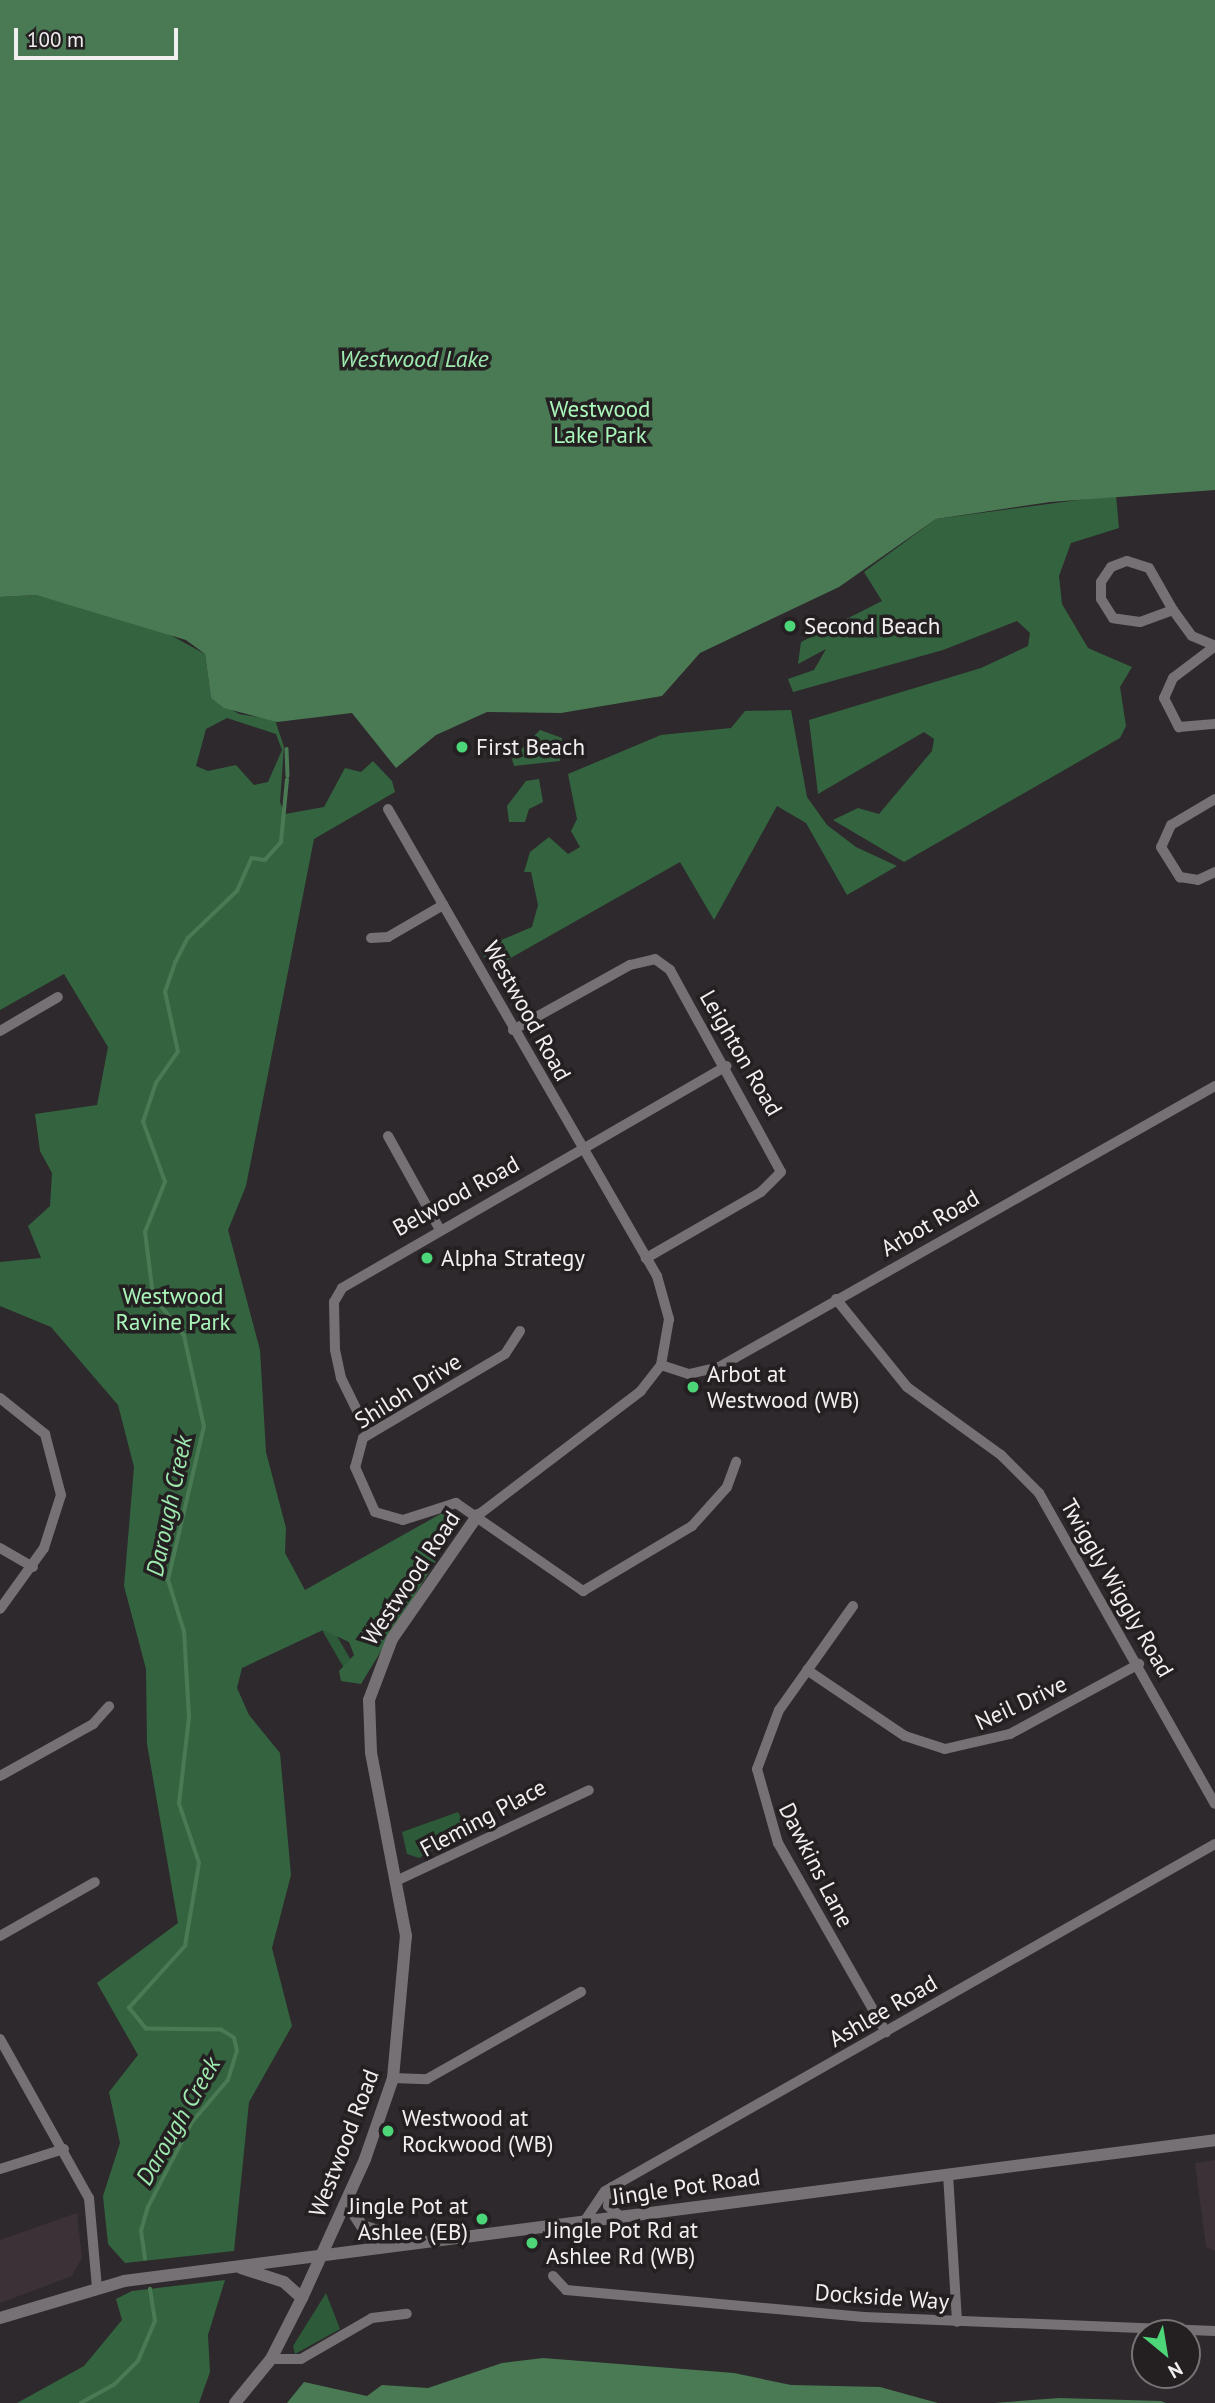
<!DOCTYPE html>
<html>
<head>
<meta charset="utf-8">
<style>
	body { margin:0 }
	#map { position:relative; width:1215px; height:2403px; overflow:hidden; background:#2e292c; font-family:"PT Sans",sans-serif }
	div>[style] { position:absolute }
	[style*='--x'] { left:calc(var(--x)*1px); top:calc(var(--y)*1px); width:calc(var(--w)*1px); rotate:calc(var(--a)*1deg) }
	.built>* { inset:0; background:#3b3137 }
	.green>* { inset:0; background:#2d5a38; transform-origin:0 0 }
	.forest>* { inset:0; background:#33643f }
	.water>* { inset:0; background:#497a54 }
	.stream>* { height:3.5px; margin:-1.75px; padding:0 1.75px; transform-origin:1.75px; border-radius:1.75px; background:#497a54 }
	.minor>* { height:10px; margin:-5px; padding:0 5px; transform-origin:5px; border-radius:5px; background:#767174 }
	.tertiary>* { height:12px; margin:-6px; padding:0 6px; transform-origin:6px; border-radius:6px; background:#767174 }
	.dots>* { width:19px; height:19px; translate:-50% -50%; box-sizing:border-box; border:4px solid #242022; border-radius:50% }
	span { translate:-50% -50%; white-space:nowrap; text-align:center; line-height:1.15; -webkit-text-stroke:7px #242022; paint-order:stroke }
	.park-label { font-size:23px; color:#aaf6ba }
	.poi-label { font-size:23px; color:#f2eff1 }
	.left { translate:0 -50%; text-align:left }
	.right { translate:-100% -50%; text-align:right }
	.street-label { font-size:23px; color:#f2eff1 }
	.water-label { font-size:24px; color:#9ee9ae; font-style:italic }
	.north { position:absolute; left:1131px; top:2319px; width:70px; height:70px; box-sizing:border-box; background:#242022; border:2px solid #767375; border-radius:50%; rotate:150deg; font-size:19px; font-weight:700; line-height:28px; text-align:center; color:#f2eff1 }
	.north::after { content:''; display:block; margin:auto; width:24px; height:32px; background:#4cd677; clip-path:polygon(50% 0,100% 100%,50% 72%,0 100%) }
	.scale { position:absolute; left:14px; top:28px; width:164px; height:32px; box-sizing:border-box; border:4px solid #f2eff1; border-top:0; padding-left:9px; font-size:21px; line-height:24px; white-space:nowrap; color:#f2eff1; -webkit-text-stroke:5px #242022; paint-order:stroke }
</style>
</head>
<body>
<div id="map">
	<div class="built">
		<div style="clip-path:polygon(1215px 2160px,1215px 2251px,1206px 2247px,1195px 2163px)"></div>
		<div style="clip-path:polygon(77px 2213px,82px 2258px,72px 2276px,0 2303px,0 2240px)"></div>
	</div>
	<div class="green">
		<div style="left:322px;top:1610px;width:68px;height:10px;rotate:60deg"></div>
		<div style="clip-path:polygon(458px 1812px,468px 1831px,419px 1858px,407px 1854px,402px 1832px)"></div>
		<div style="clip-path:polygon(326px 2293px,340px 2329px,295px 2354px,293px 2346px)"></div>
	</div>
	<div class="forest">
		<div style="clip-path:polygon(1116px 495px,1119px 528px,1071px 543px,1059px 576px,1062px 604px,1088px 648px,1132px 667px,1120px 687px,1126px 726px,1120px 738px,904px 862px,833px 820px,858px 808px,879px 814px,932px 751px,934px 739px,924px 732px,818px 794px,809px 720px,981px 668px,1028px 646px,1030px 633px,1017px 621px,943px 650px,793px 692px,788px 679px,814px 670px,826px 649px,798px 664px,801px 642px,882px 601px,864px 572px,936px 519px)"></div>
		<div style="clip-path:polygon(evenodd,36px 595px,161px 630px,205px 654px,211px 698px,239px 714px,275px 720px,284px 747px,280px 802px,285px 814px,324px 807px,345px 768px,361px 772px,373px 761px,392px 781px,395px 792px,314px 839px,246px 1186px,228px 1230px,260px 1350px,266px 1452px,286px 1528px,285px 1553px,305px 1590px,444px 1512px,459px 1523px,361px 1684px,341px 1681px,339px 1671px,354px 1655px,349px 1642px,323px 1630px,242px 1668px,237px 1688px,249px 1715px,280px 1753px,291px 1875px,272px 1948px,292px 2026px,249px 2102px,234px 2251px,125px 2263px,108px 2244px,103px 2196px,120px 2143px,109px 2092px,138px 2055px,97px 1983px,178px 1923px,147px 1744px,146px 1669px,124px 1586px,134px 1467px,118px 1405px,51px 1327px,0 1306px,0 1262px,41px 1258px,28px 1226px,50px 1206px,52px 1173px,40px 1151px,35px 1114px,97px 1105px,108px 1047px,64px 974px,0 1010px,0 597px,36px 595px,227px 718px,276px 734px,282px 750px,268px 782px,254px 785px,236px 765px,208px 771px,196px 766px,206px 729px,227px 718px)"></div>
		<div style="clip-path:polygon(791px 710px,807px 797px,827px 825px,856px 847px,897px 866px,847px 895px,806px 823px,777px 806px,714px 920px,680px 862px,495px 967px,483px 956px,480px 951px,492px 944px,532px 927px,538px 905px,531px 872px,524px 872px,530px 852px,549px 837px,568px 854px,580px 847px,571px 831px,577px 819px,568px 774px,661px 735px,731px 728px,745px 711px)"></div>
		<div style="clip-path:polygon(540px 730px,562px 738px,560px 761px,514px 766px,512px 759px)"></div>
		<div style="clip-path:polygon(539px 779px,543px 802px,529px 809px,525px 822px,509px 822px,507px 806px,526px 781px)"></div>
		<div style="clip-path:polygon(225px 2280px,208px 2335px,210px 2372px,199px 2403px,17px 2403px,84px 2366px,122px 2320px,116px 2299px,132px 2291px)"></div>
	</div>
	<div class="water">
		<div style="clip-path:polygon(0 0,1215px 0,1215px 490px,1050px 502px,936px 519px,839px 587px,700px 653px,662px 696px,561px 713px,487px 712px,436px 735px,396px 768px,352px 713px,277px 722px,224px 708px,211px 698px,205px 654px,186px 640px,36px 595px,0 597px)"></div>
		<div style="clip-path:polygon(543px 2358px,734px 2373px,791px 2385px,880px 2387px,938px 2403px,287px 2403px,304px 2382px,367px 2396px,382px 2385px,428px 2388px,502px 2363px)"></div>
		<div style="clip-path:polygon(1059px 2398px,1161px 2401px,1166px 2403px,994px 2403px)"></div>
	</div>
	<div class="stream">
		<div style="--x:287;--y:749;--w:27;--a:88"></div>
		<div style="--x:145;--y:2259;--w:28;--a:-98"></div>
		<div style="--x:141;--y:2231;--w:25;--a:-74"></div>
		<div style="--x:148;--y:2207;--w:96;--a:-62.6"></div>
		<div style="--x:192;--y:2122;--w:55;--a:-49.4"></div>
		<div style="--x:228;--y:2080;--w:30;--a:-73"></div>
		<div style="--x:237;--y:2051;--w:13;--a:-103"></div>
		<div style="--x:234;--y:2038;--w:15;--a:-148"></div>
		<div style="--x:221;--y:2030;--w:75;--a:-179.2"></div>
		<div style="--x:146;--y:2029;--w:27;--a:-129"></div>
		<div style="--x:129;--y:2008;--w:84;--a:-47.9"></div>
		<div style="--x:185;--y:1946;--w:84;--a:-80.4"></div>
		<div style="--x:199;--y:1863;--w:62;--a:-108.7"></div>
		<div style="--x:179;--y:1804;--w:87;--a:-83.4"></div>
		<div style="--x:189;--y:1718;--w:86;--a:-93.3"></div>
		<div style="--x:184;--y:1632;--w:54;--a:-107.1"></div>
		<div style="--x:168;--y:1580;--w:157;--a:-76.8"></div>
		<div style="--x:204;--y:1427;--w:93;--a:-102.4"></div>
		<div style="--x:184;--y:1336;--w:51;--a:-127.8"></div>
		<div style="--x:153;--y:1296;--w:64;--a:-97.1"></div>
		<div style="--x:145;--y:1232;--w:54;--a:-68.2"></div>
		<div style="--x:165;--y:1182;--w:64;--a:-110.1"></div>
		<div style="--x:143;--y:1122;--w:41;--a:-71.6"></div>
		<div style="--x:156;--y:1083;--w:38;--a:-55"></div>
		<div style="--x:178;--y:1052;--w:61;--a:-102.2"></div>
		<div style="--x:165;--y:992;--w:31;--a:-71"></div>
		<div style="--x:175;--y:963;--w:28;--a:-63"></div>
		<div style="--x:188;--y:938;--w:68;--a:-43.8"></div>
		<div style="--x:237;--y:891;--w:36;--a:-66"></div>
		<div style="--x:252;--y:858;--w:13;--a:9"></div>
		<div style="--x:265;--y:860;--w:24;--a:-48"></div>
		<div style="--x:281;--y:842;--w:62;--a:-84.5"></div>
		<div style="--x:81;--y:2403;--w:38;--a:-29"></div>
		<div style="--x:114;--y:2385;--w:34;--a:-45"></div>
		<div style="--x:138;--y:2361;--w:43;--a:-67"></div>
		<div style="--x:155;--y:2321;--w:32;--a:-99"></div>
	</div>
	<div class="minor">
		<div style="--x:1127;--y:561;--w:23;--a:18"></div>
		<div style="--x:1149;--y:568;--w:48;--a:60.3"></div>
		<div style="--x:1173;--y:610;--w:35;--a:160"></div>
		<div style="--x:1140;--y:622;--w:27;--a:-172"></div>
		<div style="--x:1113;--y:618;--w:22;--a:-122"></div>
		<div style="--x:1101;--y:599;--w:17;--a:-90"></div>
		<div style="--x:1101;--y:582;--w:18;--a:-56"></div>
		<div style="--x:1111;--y:567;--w:17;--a:-21"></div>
		<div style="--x:1173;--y:610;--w:32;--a:54"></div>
		<div style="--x:1192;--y:636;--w:25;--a:23"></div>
		<div style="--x:1214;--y:647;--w:51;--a:142.9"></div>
		<div style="--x:1173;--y:678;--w:22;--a:114"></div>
		<div style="--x:1164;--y:698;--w:33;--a:63"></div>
		<div style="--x:1179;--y:727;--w:36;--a:-5"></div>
		<div style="--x:1215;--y:799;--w:51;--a:149.4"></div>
		<div style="--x:1171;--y:825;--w:24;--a:114"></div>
		<div style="--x:1161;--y:847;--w:36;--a:58"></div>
		<div style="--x:1180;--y:877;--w:18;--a:9"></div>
		<div style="--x:1198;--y:880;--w:19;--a:-25"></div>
		<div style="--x:388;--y:809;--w:539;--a:60.06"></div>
		<div style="--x:657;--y:1276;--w:45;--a:74.4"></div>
		<div style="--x:669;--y:1319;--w:47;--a:99.9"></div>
		<div style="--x:661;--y:1365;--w:33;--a:128"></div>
		<div style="--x:641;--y:1391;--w:205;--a:142.7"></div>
		<div style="--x:371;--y:938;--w:17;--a:-3"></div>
		<div style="--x:388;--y:937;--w:64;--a:-30.2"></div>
		<div style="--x:513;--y:1030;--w:134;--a:-29.1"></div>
		<div style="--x:630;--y:965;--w:26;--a:-13"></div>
		<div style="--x:655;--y:959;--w:19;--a:36"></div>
		<div style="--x:670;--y:970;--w:230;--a:61.2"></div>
		<div style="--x:781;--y:1172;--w:28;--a:135"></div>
		<div style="--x:761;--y:1192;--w:133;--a:150.1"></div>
		<div style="--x:0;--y:1031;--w:67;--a:-30.4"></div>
		<div style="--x:388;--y:1136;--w:105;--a:61"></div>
		<div style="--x:836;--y:1299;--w:113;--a:51.1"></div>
		<div style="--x:907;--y:1387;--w:116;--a:35.9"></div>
		<div style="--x:1001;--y:1455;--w:54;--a:45"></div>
		<div style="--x:1039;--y:1493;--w:357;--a:60.5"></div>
		<div style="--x:520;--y:1331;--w:27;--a:123"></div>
		<div style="--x:505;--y:1354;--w:165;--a:149.4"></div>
		<div style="--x:363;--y:1438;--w:30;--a:105"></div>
		<div style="--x:355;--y:1467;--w:49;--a:66"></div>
		<div style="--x:375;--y:1512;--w:29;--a:16"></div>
		<div style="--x:403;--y:1520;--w:56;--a:-17.8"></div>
		<div style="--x:456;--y:1503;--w:155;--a:34.7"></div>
		<div style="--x:583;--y:1591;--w:127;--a:-30.8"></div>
		<div style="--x:692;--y:1526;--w:52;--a:-48.1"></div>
		<div style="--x:727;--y:1487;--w:27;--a:-70"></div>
		<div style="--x:661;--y:1365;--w:29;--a:18"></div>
		<div style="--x:689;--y:1374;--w:31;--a:-13"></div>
		<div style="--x:719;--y:1367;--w:570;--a:-29.53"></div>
		<div style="--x:0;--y:1398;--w:58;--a:38.7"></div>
		<div style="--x:45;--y:1434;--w:63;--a:75.3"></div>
		<div style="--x:61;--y:1495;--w:56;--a:107.8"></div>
		<div style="--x:44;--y:1548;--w:75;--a:125.8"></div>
		<div style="--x:368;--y:1433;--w:61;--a:-116.1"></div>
		<div style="--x:341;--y:1378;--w:29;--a:-102"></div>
		<div style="--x:335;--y:1350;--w:48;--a:-91.2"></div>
		<div style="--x:334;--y:1302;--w:16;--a:-60"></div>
		<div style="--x:342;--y:1288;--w:444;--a:-30"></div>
		<div style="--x:0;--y:1548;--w:38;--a:30"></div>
		<div style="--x:853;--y:1606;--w:128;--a:125.4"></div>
		<div style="--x:779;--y:1710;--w:63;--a:110.4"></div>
		<div style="--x:757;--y:1769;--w:77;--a:74.2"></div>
		<div style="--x:778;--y:1843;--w:218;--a:60.3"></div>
		<div style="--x:807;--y:1670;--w:118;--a:34"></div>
		<div style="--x:905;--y:1736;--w:42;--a:18"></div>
		<div style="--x:945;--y:1749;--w:67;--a:-13"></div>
		<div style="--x:1010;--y:1734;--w:147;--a:-28.5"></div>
		<div style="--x:0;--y:1776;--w:107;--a:-29.2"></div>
		<div style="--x:93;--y:1724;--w:24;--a:-48"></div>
		<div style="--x:396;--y:1881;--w:213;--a:-25.2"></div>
		<div style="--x:0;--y:1936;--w:109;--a:-29.6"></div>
		<div style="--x:0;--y:2039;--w:182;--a:60.8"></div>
		<div style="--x:89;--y:2198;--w:89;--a:84.9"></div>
		<div style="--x:393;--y:2078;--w:34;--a:2"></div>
		<div style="--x:427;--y:2079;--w:177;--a:-29.5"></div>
		<div style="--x:0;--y:2169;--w:67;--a:-17.4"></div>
		<div style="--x:948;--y:2174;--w:148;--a:86.5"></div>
		<div style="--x:612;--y:2187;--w:19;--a:102"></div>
		<div style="--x:608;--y:2206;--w:17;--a:40"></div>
		<div style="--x:584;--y:2222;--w:37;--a:-56"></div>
		<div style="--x:605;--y:2191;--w:702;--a:-29.63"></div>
		<div style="--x:553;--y:2276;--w:19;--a:47"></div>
		<div style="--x:566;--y:2290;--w:299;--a:5.2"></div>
		<div style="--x:864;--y:2317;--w:351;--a:2.3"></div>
		<div style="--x:271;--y:2359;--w:30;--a:0"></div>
		<div style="--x:301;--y:2359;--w:82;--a:-30"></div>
		<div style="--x:372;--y:2318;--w:35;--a:-7"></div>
	</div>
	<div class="tertiary">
		<div style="--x:347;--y:2203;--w:27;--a:57"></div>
		<div style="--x:362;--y:2226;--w:51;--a:17"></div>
		<div style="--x:241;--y:2268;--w:45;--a:18"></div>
		<div style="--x:284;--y:2282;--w:24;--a:42"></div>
		<div style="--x:0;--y:2318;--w:129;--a:-16.6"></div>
		<div style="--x:124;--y:2281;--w:1100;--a:-7.36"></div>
		<div style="--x:235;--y:2403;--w:57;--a:-50.7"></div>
		<div style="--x:271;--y:2359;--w:68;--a:-63.1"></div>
		<div style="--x:302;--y:2298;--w:153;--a:-65.6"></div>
		<div style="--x:365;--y:2159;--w:86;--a:-70.9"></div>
		<div style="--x:393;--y:2078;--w:143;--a:-84.8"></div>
		<div style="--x:406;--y:1936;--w:187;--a:-100.8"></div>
		<div style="--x:371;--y:1752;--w:52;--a:-92.2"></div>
		<div style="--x:369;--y:1700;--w:65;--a:-69.3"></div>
		<div style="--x:392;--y:1639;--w:151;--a:-55.3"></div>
	</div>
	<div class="dots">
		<div style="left:790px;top:626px;background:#4cd677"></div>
		<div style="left:462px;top:747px;background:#4cd677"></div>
		<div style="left:427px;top:1258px;background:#4cd677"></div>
		<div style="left:693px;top:1387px;background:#4cd677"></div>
		<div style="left:388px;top:2131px;background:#4cd677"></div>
		<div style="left:482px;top:2219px;background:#4cd677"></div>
		<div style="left:532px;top:2243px;background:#4cd677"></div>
	</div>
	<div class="park-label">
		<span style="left:600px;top:422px">Westwood<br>Lake Park</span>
		<span style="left:173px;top:1309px">Westwood<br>Ravine Park</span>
	</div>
	<div class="poi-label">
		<span class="left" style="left:804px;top:626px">Second Beach</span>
		<span class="left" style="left:476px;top:747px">First Beach</span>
		<span class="left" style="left:441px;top:1258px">Alpha Strategy</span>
		<span class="left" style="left:707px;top:1387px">Arbot at<br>Westwood (WB)</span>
		<span class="left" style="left:402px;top:2131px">Westwood at<br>Rockwood (WB)</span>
		<span class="right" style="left:468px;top:2219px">Jingle Pot at<br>Ashlee (EB)</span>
		<span class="left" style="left:546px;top:2243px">Jingle Pot Rd at<br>Ashlee Rd (WB)</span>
	</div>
	<div class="street-label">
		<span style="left:527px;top:1011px;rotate:61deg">Westwood Road</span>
		<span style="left:741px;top:1053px;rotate:60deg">Leighton Road</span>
		<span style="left:456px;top:1196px;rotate:-29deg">Belwood Road</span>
		<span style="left:930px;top:1223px;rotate:-30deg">Arbot Road</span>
		<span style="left:408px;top:1391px;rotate:-32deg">Shiloh Drive</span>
		<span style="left:411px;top:1578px;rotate:-56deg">Westwood Road</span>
		<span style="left:1117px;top:1588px;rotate:60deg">Twiggly Wiggly Road</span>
		<span style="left:1021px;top:1703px;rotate:-25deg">Neil Drive</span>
		<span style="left:483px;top:1818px;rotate:-28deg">Fleming Place</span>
		<span style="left:816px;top:1865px;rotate:63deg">Dawkins Lane</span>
		<span style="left:883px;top:2011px;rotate:-30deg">Ashlee Road</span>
		<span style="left:344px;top:2143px;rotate:-69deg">Westwood Road</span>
		<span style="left:686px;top:2187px;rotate:-8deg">Jingle Pot Road</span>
		<span style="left:882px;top:2297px;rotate:4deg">Dockside Way</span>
	</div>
	<div class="water-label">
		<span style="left:414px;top:359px">Westwood Lake</span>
		<span style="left:169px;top:1506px;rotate:-78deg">Darough Creek</span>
		<span style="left:178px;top:2121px;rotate:-60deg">Darough Creek</span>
	</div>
	<div class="north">N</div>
	<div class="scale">100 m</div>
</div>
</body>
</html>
